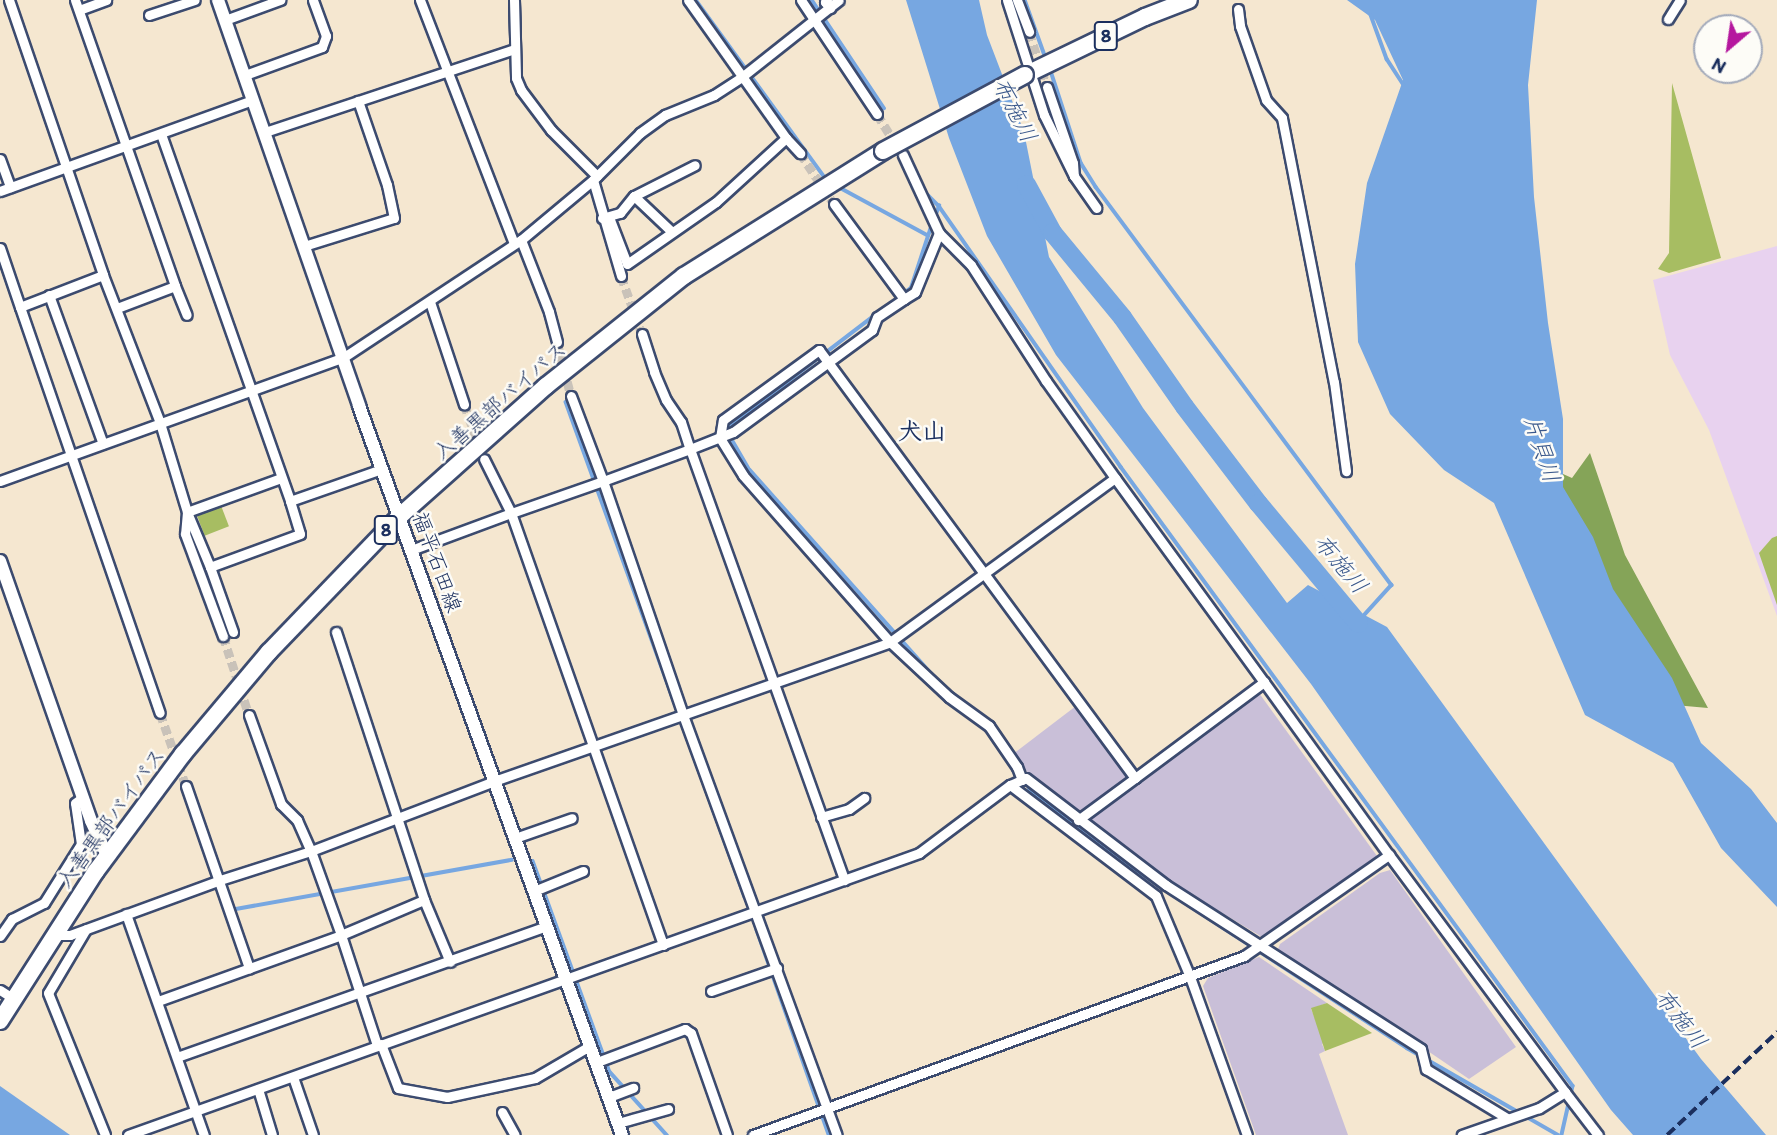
<!DOCTYPE html>
<html>
<head>
<meta charset="utf-8">
<style>
	body { margin:0 }
	#map { position:relative; width:1777px; height:1135px; overflow:hidden; background:#f5e7d0; font-family:Itim,"Klee One",sans-serif }
	div>[style] { position:absolute }
	[style*='--x'] { left:calc(var(--x)*1px); top:calc(var(--y)*1px); width:calc(var(--w)*1px); rotate:calc(var(--a)*1deg) }
	.built>* { inset:0; background:#e8d2ef }
	.industrial>* { inset:0; background:#c9bfd8 }
	.green>* { inset:0; background:#a7bd62; transform-origin:0 0 }
	.forest>* { inset:0; background:#85a458 }
	.water>* { inset:0; background:#77a7e1 }
	.stream>* { height:3.5px; margin:-1.75px; padding:0 1.75px; transform-origin:1.75px; border-radius:1.75px; background:#77a7e1 }
	.river>* { height:19px; margin:-9.5px; padding:0 9.5px; transform-origin:9.5px; border-radius:9.5px; background:#77a7e1 }
	.street-tunnel>* { height:9px; margin-top:-4.5px; transform-origin:0; background:repeating-linear-gradient(90deg,#c9c2b9 0 9px,transparent 0 13.5px) }
	.roads { filter:drop-shadow(2px 0 #3c4b6f) drop-shadow(-2px 0 #3c4b6f) drop-shadow(0 2px #3c4b6f) drop-shadow(0 -2px #3c4b6f) }
	.street>* { height:9px; margin:-4.5px; padding:0 4.5px; transform-origin:4.5px; border-radius:4.5px; background:#fff }
	.secondary>* { height:12px; margin:-6px; padding:0 6px; transform-origin:6px; border-radius:6px; background:#fff }
	.highway>* { height:16px; margin:-8px; padding:0 8px; transform-origin:8px; border-radius:8px; background:#fff }
	.rail>* { height:3.5px; margin-top:-1.75px; transform-origin:0; background:repeating-linear-gradient(90deg,#1b2f5e 0 10px,transparent 0 15px) }
	.bridges { filter:drop-shadow(2px 0 #3c4b6f) drop-shadow(-2px 0 #3c4b6f) drop-shadow(0 2px #3c4b6f) drop-shadow(0 -2px #3c4b6f) }
	.highway-bridge>* { height:16px; margin:-8px; padding:0 8px; transform-origin:8px; border-radius:8px; background:#fff }
	span { translate:-50% -50%; white-space:nowrap; text-align:center; line-height:1.15; -webkit-text-stroke:5px #fdfcf7; paint-order:stroke }
	.shield-label span { padding:2px 5px; background:#fdfcf7; border:2px solid; border-radius:5px; -webkit-text-stroke-width:0 }
	.shield-label { font-size:19px; color:#1b2f5e; font-weight:700 }
	.street-label { font-size:21px; color:#1b2f5e }
	.water-label { font-size:23px; color:#3b598c; font-style:italic }
	.quarter-label { font-size:24px; color:#1b2f5e; font-weight:700 }
	.north { position:absolute; left:1693px; top:14px; width:70px; height:70px; box-sizing:border-box; background:#fdfcf7; border:2px solid #a3aaba; border-radius:50%; rotate:209deg; font-size:19px; font-weight:700; line-height:28px; text-align:center; color:#1b2f5e }
	.north::after { content:''; display:block; margin:auto; width:24px; height:32px; background:#b5179e; clip-path:polygon(50% 0,100% 100%,50% 72%,0 100%) }
</style>
</head>
<body>
<div id="map">
	<div class="built">
		<div style="clip-path:polygon(1777px 246px,1777px 616px,1709px 430px,1670px 355px,1653px 280px)"></div>
	</div>
	<div class="industrial">
		<div style="clip-path:polygon(1259px 693px,1377px 856px,1262px 937px,1169px 881px,1085px 820px)"></div>
		<div style="clip-path:polygon(1076px 706px,1129px 777px,1075px 816px,1036px 783px,1013px 754px)"></div>
		<div style="clip-path:polygon(1390px 870px,1516px 1047px,1469px 1079px,1278px 949px,1280px 944px,1380px 873px)"></div>
		<div style="clip-path:polygon(1259px 957px,1327px 1003px,1311px 1009px,1325px 1042px,1322px 1044px,1325px 1051px,1319px 1054px,1348px 1135px,1256px 1135px,1203px 986px,1208px 978px)"></div>
	</div>
	<div class="green">
		<div style="clip-path:polygon(1672px 83px,1721px 258px,1669px 273px,1658px 269px,1669px 253px)"></div>
		<div style="left:220px;top:503px;width:25px;height:26px;rotate:69deg"></div>
		<div style="clip-path:polygon(1777px 536px,1777px 605px,1759px 553px,1772px 538px)"></div>
		<div style="clip-path:polygon(1327px 1003px,1372px 1033px,1325px 1051px,1311px 1008px)"></div>
	</div>
	<div class="forest">
		<div style="clip-path:polygon(1590px 453px,1625px 555px,1708px 708px,1652px 703px,1545px 466px,1572px 478px)"></div>
	</div>
	<div class="water">
		<div style="clip-path:polygon(906px 0,979px 0,987px 35px,1024px 132px,1049px 257px,1143px 408px,1287px 603px,1308px 585px,1387px 627px,1701px 1059px,1766px 1135px,1633px 1135px,1611px 1110px,1311px 684px,1056px 355px,987px 236px,949px 138px)"></div>
		<div style="clip-path:polygon(1347px 0,1537px 0,1528px 85px,1534px 197px,1548px 323px,1563px 419px,1563px 487px,1593px 537px,1613px 589px,1672px 678px,1701px 743px,1751px 789px,1777px 823px,1777px 907px,1721px 848px,1673px 763px,1585px 715px,1494px 503px,1444px 470px,1390px 414px,1358px 342px,1355px 264px,1367px 183px,1403px 80px,1375px 20px)"></div>
		<div style="clip-path:polygon(0 1086px,70px 1135px,0 1135px)"></div>
	</div>
	<div class="stream">
		<div style="--x:696;--y:0;--w:221;--a:54"></div>
		<div style="--x:812;--y:0;--w:130;--a:56.3"></div>
		<div style="--x:1025;--y:0;--w:65;--a:70.2"></div>
		<div style="--x:1371;--y:15;--w:47;--a:70"></div>
		<div style="--x:1387;--y:59;--w:30;--a:57"></div>
		<div style="--x:1050;--y:68;--w:100;--a:71.9"></div>
		<div style="--x:1081;--y:163;--w:28;--a:58"></div>
		<div style="--x:1096;--y:187;--w:496;--a:53.4"></div>
		<div style="--x:1392;--y:585;--w:43;--a:132.2"></div>
		<div style="--x:835;--y:185;--w:105;--a:28.5"></div>
		<div style="--x:928;--y:195;--w:16;--a:45"></div>
		<div style="--x:939;--y:206;--w:318;--a:55.1"></div>
		<div style="--x:1121;--y:467;--w:766;--a:53.86"></div>
		<div style="--x:1573;--y:1086;--w:50;--a:102.7"></div>
		<div style="--x:935;--y:217;--w:12;--a:-70"></div>
		<div style="--x:903;--y:294;--w:10;--a:-37"></div>
		<div style="--x:911;--y:288;--w:67;--a:-71.8"></div>
		<div style="--x:566;--y:402;--w:526;--a:70.12"></div>
		<div style="--x:726;--y:429;--w:188;--a:-37.4"></div>
		<div style="--x:730;--y:436;--w:39;--a:60"></div>
		<div style="--x:750;--y:470;--w:285;--a:48.3"></div>
		<div style="--x:1027;--y:782;--w:8;--a:67"></div>
		<div style="--x:1030;--y:789;--w:74;--a:39.5"></div>
		<div style="--x:1087;--y:836;--w:86;--a:34.6"></div>
		<div style="--x:1158;--y:885;--w:298;--a:33.2"></div>
		<div style="--x:1407;--y:1048;--w:174;--a:29.9"></div>
		<div style="--x:533;--y:861;--w:225;--a:70"></div>
		<div style="--x:610;--y:1072;--w:85;--a:47.9"></div>
		<div style="--x:236;--y:909;--w:280;--a:-10.1"></div>
		<div style="--x:757;--y:930;--w:217;--a:70.6"></div>
	</div>
	<div class="river">
		<div style="--x:1026;--y:184;--w:55;--a:61.6"></div>
		<div style="--x:1052;--y:232;--w:110;--a:50.5"></div>
		<div style="--x:1122;--y:317;--w:108;--a:55.1"></div>
		<div style="--x:1184;--y:406;--w:122;--a:52.7"></div>
		<div style="--x:1258;--y:503;--w:156;--a:50.2"></div>
	</div>
	<div class="street-tunnel">
		<div style="--x:1029;--y:32;--w:58;--a:71.9"></div>
		<div style="--x:877;--y:114;--w:36;--a:58"></div>
		<div style="--x:800;--y:153;--w:61;--a:56.3"></div>
		<div style="--x:621;--y:276;--w:62;--a:70.1"></div>
		<div style="--x:557;--y:342;--w:56;--a:75.5"></div>
		<div style="--x:464;--y:404;--w:47;--a:70"></div>
		<div style="--x:223;--y:636;--w:83;--a:71.8"></div>
		<div style="--x:160;--y:713;--w:77;--a:70.4"></div>
	</div>
	<div class="roads">
		<div class="street">
			<div style="--x:9;--y:0;--w:291;--a:71.1"></div>
			<div style="--x:103;--y:275;--w:159;--a:68.9"></div>
			<div style="--x:160;--y:423;--w:93;--a:73.1"></div>
			<div style="--x:187;--y:512;--w:22;--a:95"></div>
			<div style="--x:185;--y:534;--w:109;--a:69.6"></div>
			<div style="--x:75;--y:0;--w:303;--a:70.7"></div>
			<div style="--x:175;--y:286;--w:62;--a:159.2"></div>
			<div style="--x:420;--y:0;--w:261;--a:68.9"></div>
			<div style="--x:514;--y:0;--w:78;--a:88.5"></div>
			<div style="--x:516;--y:78;--w:13;--a:67"></div>
			<div style="--x:521;--y:90;--w:50;--a:53.1"></div>
			<div style="--x:551;--y:130;--w:65;--a:45"></div>
			<div style="--x:801;--y:0;--w:137;--a:56.3"></div>
			<div style="--x:827;--y:0;--w:3;--a:135"></div>
			<div style="--x:825;--y:2;--w:8;--a:50"></div>
			<div style="--x:1007;--y:0;--w:121;--a:72.2"></div>
			<div style="--x:1044;--y:115;--w:68;--a:63.8"></div>
			<div style="--x:1017;--y:0;--w:34;--a:69"></div>
			<div style="--x:1238;--y:9;--w:17;--a:83"></div>
			<div style="--x:1240;--y:26;--w:78;--a:70.6"></div>
			<div style="--x:1266;--y:100;--w:24;--a:48"></div>
			<div style="--x:1282;--y:118;--w:269;--a:78.9"></div>
			<div style="--x:1334;--y:382;--w:90;--a:82.3"></div>
			<div style="--x:79;--y:10;--w:29;--a:-20"></div>
			<div style="--x:149;--y:15;--w:48;--a:-18.1"></div>
			<div style="--x:1668;--y:19;--w:22;--a:-58"></div>
			<div style="--x:225;--y:20;--w:59;--a:-20"></div>
			<div style="--x:245;--y:75;--w:82;--a:-20"></div>
			<div style="--x:322;--y:47;--w:12;--a:-70"></div>
			<div style="--x:326;--y:36;--w:38;--a:-110"></div>
			<div style="--x:1047;--y:87;--w:80;--a:71.1"></div>
			<div style="--x:1073;--y:163;--w:13;--a:86"></div>
			<div style="--x:1074;--y:176;--w:39;--a:55"></div>
			<div style="--x:265;--y:132;--w:263;--a:-18.4"></div>
			<div style="--x:161;--y:134;--w:389;--a:70.6"></div>
			<div style="--x:290;--y:501;--w:34;--a:73"></div>
			<div style="--x:300;--y:534;--w:96;--a:159.9"></div>
			<div style="--x:210;--y:567;--w:60;--a:-112.7"></div>
			<div style="--x:187;--y:512;--w:100;--a:-19.9"></div>
			<div style="--x:786;--y:138;--w:21;--a:47"></div>
			<div style="--x:0;--y:159;--w:30;--a:70"></div>
			<div style="--x:593;--y:180;--w:100;--a:73.7"></div>
			<div style="--x:0;--y:191;--w:269;--a:-19.8"></div>
			<div style="--x:634;--y:196;--w:52;--a:43.5"></div>
			<div style="--x:834;--y:204;--w:118;--a:53.6"></div>
			<div style="--x:904;--y:299;--w:32;--a:146"></div>
			<div style="--x:877;--y:317;--w:14;--a:111"></div>
			<div style="--x:872;--y:330;--w:172;--a:143.7"></div>
			<div style="--x:733;--y:432;--w:46;--a:158.4"></div>
			<div style="--x:690;--y:449;--w:458;--a:70.3"></div>
			<div style="--x:609;--y:217;--w:50;--a:69"></div>
			<div style="--x:627;--y:264;--w:108;--a:-34.9"></div>
			<div style="--x:716;--y:202;--w:95;--a:-42.4"></div>
			<div style="--x:786;--y:138;--w:169;--a:-125.4"></div>
			<div style="--x:602;--y:218;--w:19;--a:-16"></div>
			<div style="--x:620;--y:213;--w:22;--a:-51"></div>
			<div style="--x:634;--y:196;--w:68;--a:-26.9"></div>
			<div style="--x:521;--y:240;--w:77;--a:68.7"></div>
			<div style="--x:549;--y:312;--w:31;--a:75"></div>
			<div style="--x:304;--y:246;--w:94;--a:-17.3"></div>
			<div style="--x:394;--y:218;--w:34;--a:-102"></div>
			<div style="--x:387;--y:185;--w:89;--a:-109"></div>
			<div style="--x:0;--y:248;--w:62;--a:71.3"></div>
			<div style="--x:20;--y:307;--w:89;--a:-21.1"></div>
			<div style="--x:175;--y:286;--w:31;--a:68"></div>
			<div style="--x:49;--y:295;--w:158;--a:70.1"></div>
			<div style="--x:904;--y:299;--w:13;--a:-32"></div>
			<div style="--x:915;--y:292;--w:64;--a:-67.9"></div>
			<div style="--x:430;--y:302;--w:108;--a:71.6"></div>
			<div style="--x:20;--y:307;--w:429;--a:71"></div>
			<div style="--x:642;--y:334;--w:40;--a:72"></div>
			<div style="--x:654;--y:372;--w:30;--a:67"></div>
			<div style="--x:666;--y:400;--w:27;--a:56"></div>
			<div style="--x:681;--y:422;--w:28;--a:72"></div>
			<div style="--x:690;--y:449;--w:93;--a:159.8"></div>
			<div style="--x:603;--y:481;--w:247;--a:71.1"></div>
			<div style="--x:683;--y:715;--w:447;--a:69.9"></div>
			<div style="--x:571;--y:396;--w:91;--a:69.4"></div>
			<div style="--x:603;--y:481;--w:97;--a:160.8"></div>
			<div style="--x:511;--y:513;--w:458;--a:70.6"></div>
			<div style="--x:1115;--y:478;--w:253;--a:53.9"></div>
			<div style="--x:0;--y:481;--w:366;--a:-19.8"></div>
			<div style="--x:344;--y:357;--w:212;--a:-33.5"></div>
			<div style="--x:521;--y:240;--w:94;--a:-39.8"></div>
			<div style="--x:593;--y:180;--w:66;--a:-45"></div>
			<div style="--x:640;--y:133;--w:31;--a:-36"></div>
			<div style="--x:665;--y:115;--w:53;--a:-22.2"></div>
			<div style="--x:714;--y:95;--w:35;--a:-33"></div>
			<div style="--x:743;--y:76;--w:122;--a:-38.4"></div>
			<div style="--x:290;--y:501;--w:97;--a:-19.2"></div>
			<div style="--x:411;--y:550;--w:107;--a:-20.3"></div>
			<div style="--x:511;--y:513;--w:60;--a:-116.6"></div>
			<div style="--x:210;--y:567;--w:69;--a:70.5"></div>
			<div style="--x:336;--y:632;--w:282;--a:71.8"></div>
			<div style="--x:424;--y:900;--w:67;--a:67.2"></div>
			<div style="--x:249;--y:715;--w:95;--a:70.2"></div>
			<div style="--x:281;--y:804;--w:23;--a:45"></div>
			<div style="--x:297;--y:820;--w:34;--a:66"></div>
			<div style="--x:311;--y:851;--w:89;--a:70.3"></div>
			<div style="--x:341;--y:935;--w:90;--a:-22.9"></div>
			<div style="--x:1135;--y:778;--w:161;--a:-36.7"></div>
			<div style="--x:1264;--y:682;--w:213;--a:54.2"></div>
			<div style="--x:1022;--y:780;--w:14;--a:-111"></div>
			<div style="--x:1017;--y:767;--w:50;--a:-124.3"></div>
			<div style="--x:989;--y:726;--w:49;--a:-144.1"></div>
			<div style="--x:949;--y:697;--w:81;--a:-137"></div>
			<div style="--x:890;--y:642;--w:222;--a:-131.4"></div>
			<div style="--x:743;--y:475;--w:44;--a:-121.9"></div>
			<div style="--x:720;--y:438;--w:18;--a:-81"></div>
			<div style="--x:723;--y:420;--w:119;--a:-36.1"></div>
			<div style="--x:819;--y:350;--w:532;--a:53.56"></div>
			<div style="--x:1135;--y:778;--w:71;--a:143.6"></div>
			<div style="--x:1010;--y:785;--w:183;--a:37.2"></div>
			<div style="--x:1156;--y:896;--w:88;--a:67.2"></div>
			<div style="--x:1190;--y:977;--w:168;--a:70.2"></div>
			<div style="--x:186;--y:786;--w:193;--a:70.9"></div>
			<div style="--x:821;--y:817;--w:29;--a:-16"></div>
			<div style="--x:849;--y:809;--w:19;--a:-36"></div>
			<div style="--x:515;--y:838;--w:60;--a:-19.3"></div>
			<div style="--x:534;--y:891;--w:53;--a:-22.2"></div>
			<div style="--x:126;--y:914;--w:234;--a:70.6"></div>
			<div style="--x:86;--y:929;--w:74;--a:120.7"></div>
			<div style="--x:48;--y:993;--w:153;--a:68.1"></div>
			<div style="--x:55;--y:935;--w:15;--a:0"></div>
			<div style="--x:70;--y:935;--w:160;--a:-20.1"></div>
			<div style="--x:220;--y:880;--w:96;--a:-17.7"></div>
			<div style="--x:311;--y:851;--w:196;--a:-20.9"></div>
			<div style="--x:494;--y:781;--w:420;--a:-19.3"></div>
			<div style="--x:890;--y:642;--w:278;--a:-36.1"></div>
			<div style="--x:1115;--y:478;--w:119;--a:-125.4"></div>
			<div style="--x:1046;--y:381;--w:138;--a:-122.9"></div>
			<div style="--x:971;--y:265;--w:45;--a:-135"></div>
			<div style="--x:939;--y:233;--w:86;--a:-114.8"></div>
			<div style="--x:0;--y:936;--w:21;--a:-55"></div>
			<div style="--x:12;--y:919;--w:36;--a:-27"></div>
			<div style="--x:44;--y:903;--w:70;--a:-57.9"></div>
			<div style="--x:81;--y:844;--w:41;--a:-98.3"></div>
			<div style="--x:75;--y:803;--w:9;--a:-36"></div>
			<div style="--x:0;--y:990;--w:17;--a:33"></div>
			<div style="--x:711;--y:991;--w:70;--a:-19.2"></div>
			<div style="--x:158;--y:1001;--w:195;--a:-19.8"></div>
			<div style="--x:341;--y:935;--w:116;--a:71.9"></div>
			<div style="--x:381;--y:1044;--w:47;--a:68.9"></div>
			<div style="--x:398;--y:1088;--w:50;--a:10.4"></div>
			<div style="--x:447;--y:1097;--w:90;--a:-12.2"></div>
			<div style="--x:535;--y:1078;--w:65;--a:-30.5"></div>
			<div style="--x:177;--y:1057;--w:393;--a:-19.5"></div>
			<div style="--x:597;--y:1062;--w:94;--a:-20.6"></div>
			<div style="--x:685;--y:1029;--w:7;--a:34"></div>
			<div style="--x:691;--y:1033;--w:108;--a:70.6"></div>
			<div style="--x:293;--y:1077;--w:61;--a:71"></div>
			<div style="--x:258;--y:1089;--w:48;--a:73.1"></div>
			<div style="--x:1565;--y:1092;--w:54;--a:52.5"></div>
			<div style="--x:609;--y:1097;--w:26;--a:-21"></div>
			<div style="--x:502;--y:1112;--w:26;--a:61"></div>
			<div style="--x:618;--y:1123;--w:52;--a:-15.6"></div>
			<div style="--x:128;--y:1135;--w:840;--a:-19.62"></div>
			<div style="--x:919;--y:853;--w:114;--a:-36.8"></div>
			<div style="--x:1010;--y:785;--w:17;--a:-24"></div>
			<div style="--x:1026;--y:778;--w:176;--a:37.4"></div>
			<div style="--x:1166;--y:885;--w:303;--a:32.7"></div>
			<div style="--x:1421;--y:1049;--w:21;--a:76"></div>
			<div style="--x:1426;--y:1069;--w:95;--a:31.2"></div>
			<div style="--x:753;--y:1135;--w:523;--a:-20.03"></div>
			<div style="--x:1244;--y:956;--w:177;--a:-34.9"></div>
			<div style="--x:1389;--y:855;--w:295;--a:53.4"></div>
			<div style="--x:1565;--y:1092;--w:31;--a:148"></div>
			<div style="--x:1539;--y:1108;--w:82;--a:160.7"></div>
		</div>
		<div class="secondary">
			<div style="--x:218;--y:0;--w:430;--a:70.8"></div>
			<div style="--x:359;--y:406;--w:775;--a:70.16"></div>
			<div style="--x:0;--y:561;--w:275;--a:70.7"></div>
			<div style="--x:91;--y:821;--w:38;--a:65"></div>
		</div>
		<div class="highway">
			<div style="--x:1025;--y:75;--w:133;--a:-25.8"></div>
			<div style="--x:1145;--y:17;--w:47;--a:-21.1"></div>
			<div style="--x:0;--y:1021;--w:178;--a:-57.4"></div>
			<div style="--x:96;--y:871;--w:146;--a:-53.4"></div>
			<div style="--x:183;--y:754;--w:133;--a:-49.9"></div>
			<div style="--x:269;--y:652;--w:189;--a:-46.1"></div>
			<div style="--x:400;--y:516;--w:195;--a:-41.7"></div>
			<div style="--x:546;--y:386;--w:176;--a:-38.6"></div>
			<div style="--x:684;--y:276;--w:235;--a:-32.1"></div>
		</div>
	</div>
	<div class="rail">
		<div style="--x:1667;--y:1135;--w:151;--a:-43.1"></div>
	</div>
	<div class="bridges">
		<div class="highway-bridge">
			<div style="--x:883;--y:151;--w:161;--a:-28.2"></div>
		</div>
	</div>
	<div class="shield-label">
		<span style="left:1106px;top:36px">8</span>
		<span style="left:386px;top:530px">8</span>
	</div>
	<div class="street-label">
		<span style="left:500px;top:401px;rotate:-41deg">入善黒部バイパス</span>
		<span style="left:437px;top:562px;rotate:70deg">福平石田線</span>
		<span style="left:111px;top:818px;rotate:-54deg">入善黒部バイパス</span>
	</div>
	<div class="water-label">
		<span style="left:1015px;top:110px;rotate:63deg">布施川</span>
		<span style="left:1542px;top:449px;rotate:72deg">片貝川</span>
		<span style="left:1341px;top:564px;rotate:50deg">布施川</span>
		<span style="left:1681px;top:1019px;rotate:52deg">布施川</span>
	</div>
	<div class="quarter-label">
		<span style="left:922px;top:431px">犬山</span>
	</div>
	<div class="north">N</div>
</div>
</body>
</html>
